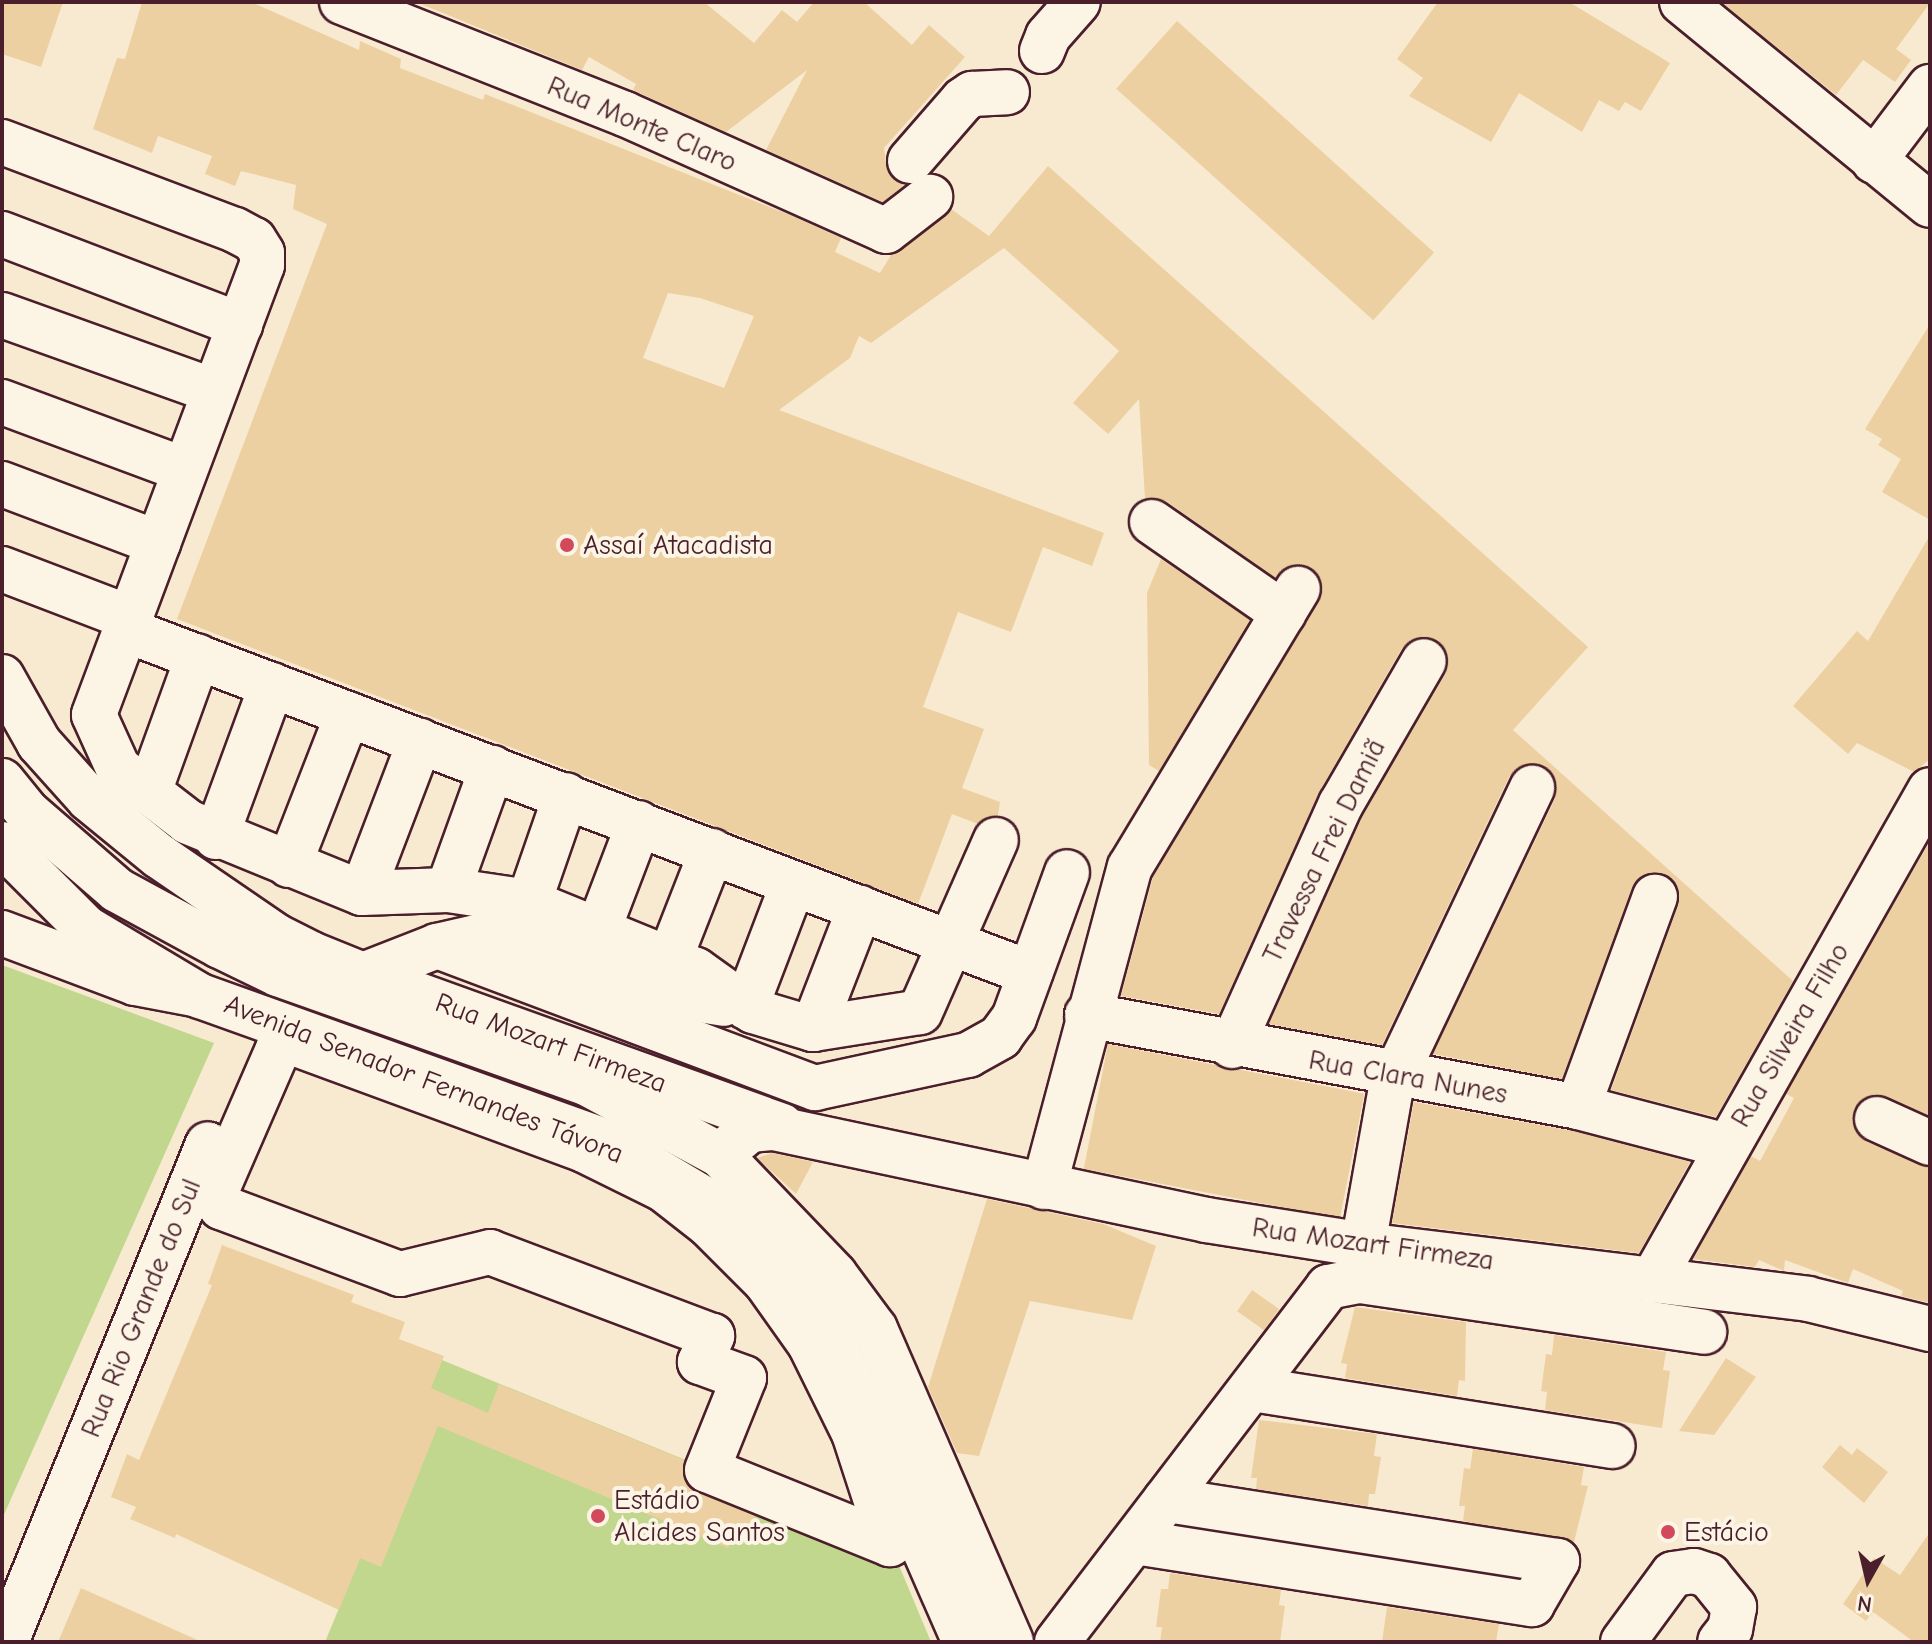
<!DOCTYPE html>
<html>
<head>
<meta charset="utf-8">
<style>
	body { margin:0 }
	#map { position:relative; width:1932px; height:1644px; overflow:hidden; background:#f8ead1; font-family:"Comic Neue",sans-serif }
	div>[style] { position:absolute }
	[style*='--x'] { left:calc(var(--x)*1px); top:calc(var(--y)*1px); width:calc(var(--w)*1px); rotate:calc(var(--a)*1deg) }
	.green>* { inset:0; background:#c0d78d }
	.building>* { inset:0; background:#edd0a1; transform-origin:0 0 }
	.roads { filter:drop-shadow(2px 0 #4a1f2b) drop-shadow(-2px 0 #4a1f2b) drop-shadow(0 2px #4a1f2b) drop-shadow(0 -2px #4a1f2b) }
	.minor>* { height:44px; margin:-22px; padding:0 22px; transform-origin:22px; border-radius:22px; background:#fcf5e5 }
	.major>* { height:44px; margin:-22px; padding:0 22px; transform-origin:22px; border-radius:22px; background:#fcf5e5 }
	.dots>* { width:22px; height:22px; translate:-50% -50%; box-sizing:border-box; border:4px solid #fcf5e5; border-radius:50% }
	span { translate:-50% -50%; white-space:nowrap; text-align:center; line-height:1.15; -webkit-text-stroke:8px #fcf5e5; paint-order:stroke }
	.street-label { font-size:28px; color:#4a1f2b }
	.poi-label { font-size:28px; color:#4a1f2b }
	.left { translate:0 -50%; text-align:left }
	.frame { position:absolute; inset:0; border:4px solid #4a1f2b; pointer-events:none }
	.north { position:absolute; left:1828px; top:1540px; width:80px; height:80px; -webkit-text-stroke:6px #fcf5e5; paint-order:stroke; rotate:188deg; font-size:22px; font-weight:700; line-height:32px; text-align:center; color:#4a1f2b }
	.north::after { content:''; display:block; margin:auto; width:28px; height:36px; background:#4a1f2b; clip-path:polygon(50% 0,100% 100%,50% 72%,0 100%) }
</style>
</head>
<body>
<div id="map">
	<div class="green">
		<div style="clip-path:polygon(2px 965px,214px 1043px,2px 1519px)"></div>
		<div style="clip-path:polygon(442px 1360px,890px 1544px,931px 1642px,325px 1642px)"></div>
	</div>
	<div class="building">
		<div style="clip-path:polygon(2px 2px,63px 2px,41px 67px,2px 54px)"></div>
		<div style="clip-path:polygon(evenodd,142px 2px,251px 2px,359px 50px,360px 41px,401px 59px,400px 68px,483px 100px,485px 94px,790px 215px,841px 238px,835px 252px,880px 273px,891px 255px,951px 209px,989px 236px,1048px 166px,1588px 647px,1513px 730px,1793px 981px,1716px 1117px,1611px 1090px,1678px 906px,1675px 882px,1663px 873px,1640px 877px,1632px 888px,1562px 1079px,1433px 1054px,1555px 799px,1553px 774px,1542px 765px,1518px 767px,1509px 777px,1382px 1045px,1269px 1024px,1363px 815px,1446px 673px,1445px 648px,1425px 636px,1402px 648px,1319px 792px,1219px 1014px,1121px 996px,1153px 877px,1323px 589px,1310px 567px,1287px 567px,1276px 578px,1166px 501px,1145px 499px,1139px 399px,1108px 434px,1073px 403px,1119px 351px,1004px 248px,871px 343px,859px 336px,850px 358px,779px 410px,1104px 533px,1092px 566px,1043px 547px,1011px 632px,958px 612px,923px 707px,984px 729px,962px 788px,1000px 802px,998px 816px,978px 824px,952px 814px,918px 904px,177px 619px,327px 224px,293px 209px,296px 185px,241px 171px,235px 186px,205px 174px,212px 156px,158px 136px,152px 153px,93px 129px,117px 58px,125px 59px,142px 2px,668px 293px,700px 298px,754px 316px,724px 388px,643px 358px,668px 293px)"></div>
		<div style="clip-path:polygon(416px 2px,704px 2px,754px 43px,782px 10px,797px 22px,814px 2px,864px 2px,912px 45px,929px 25px,965px 57px,884px 148px,887px 170px,904px 185px,883px 202px,766px 150px,807px 70px,726px 132px,633px 90px,636px 84px,589px 57px,582px 70px)"></div>
		<div style="clip-path:polygon(1438px 2px,1569px 2px,1670px 63px,1641px 111px,1625px 102px,1619px 111px,1599px 100px,1582px 132px,1519px 93px,1491px 142px,1409px 96px,1423px 78px,1397px 59px)"></div>
		<div style="clip-path:polygon(1721px 2px,1930px 2px,1930px 3px,1896px 49px,1911px 60px,1895px 82px,1863px 60px,1836px 95px)"></div>
		<div style="left:1177px;top:21px;width:346px;height:91px;rotate:42deg"></div>
		<div style="clip-path:polygon(1930px 324px,1930px 520px,1882px 492px,1901px 459px,1878px 445px,1882px 439px,1865px 429px)"></div>
		<div style="clip-path:polygon(1930px 535px,1930px 759px,1914px 772px,1857px 743px,1848px 754px,1793px 706px,1857px 631px,1868px 641px)"></div>
		<div style="clip-path:polygon(1161px 559px,1250px 620px,1159px 771px,1149px 765px,1147px 593px)"></div>
		<div style="clip-path:polygon(1930px 841px,1930px 1116px,1875px 1094px,1862px 1099px,1852px 1121px,1867px 1142px,1930px 1168px,1930px 1303px,1901px 1296px,1903px 1291px,1853px 1269px,1848px 1283px,1785px 1260px,1784px 1271px,1759px 1260px,1755px 1267px,1693px 1259px,1751px 1156px,1760px 1161px,1794px 1098px,1786px 1094px)"></div>
		<div style="left:1108px;top:1044px;width:261px;height:127px;rotate:11deg"></div>
		<div style="clip-path:polygon(1414px 1102px,1573px 1131px,1690px 1162px,1639px 1253px,1392px 1223px)"></div>
		<div style="clip-path:polygon(772px 1153px,813px 1162px,796px 1194px,757px 1158px)"></div>
		<div style="clip-path:polygon(987px 1199px,1103px 1224px,1156px 1246px,1132px 1320px,1030px 1301px,979px 1456px,957px 1453px,928px 1387px)"></div>
		<div style="clip-path:polygon(222px 1245px,354px 1295px,351px 1302px,405px 1322px,399px 1339px,444px 1356px,431px 1388px,488px 1413px,499px 1384px,684px 1460px,688px 1486px,755px 1516px,748px 1531px,738px 1526px,728px 1548px,438px 1426px,381px 1567px,360px 1558px,339px 1610px,176px 1534px,175px 1538px,130px 1519px,136px 1507px,111px 1497px,127px 1454px,139px 1460px,212px 1285px,208px 1284px)"></div>
		<div style="left:1252px;top:1290px;width:33px;height:26px;rotate:35deg"></div>
		<div style="clip-path:polygon(1355px 1307px,1466px 1322px,1465px 1381px,1459px 1380px,1457px 1396px,1345px 1378px,1347px 1364px,1341px 1363px)"></div>
		<div style="clip-path:polygon(1554px 1335px,1666px 1352px,1663px 1370px,1670px 1371px,1662px 1428px,1545px 1410px,1547px 1392px,1541px 1391px,1546px 1354px,1552px 1355px)"></div>
		<div style="clip-path:polygon(1726px 1358px,1756px 1377px,1714px 1435px,1679px 1431px)"></div>
		<div style="clip-path:polygon(1259px 1420px,1377px 1434px,1374px 1456px,1381px 1457px,1375px 1494px,1369px 1494px,1368px 1506px,1256px 1489px,1257px 1478px,1251px 1478px)"></div>
		<div style="clip-path:polygon(1840px 1445px,1852px 1455px,1857px 1448px,1888px 1472px,1864px 1503px,1822px 1467px)"></div>
		<div style="clip-path:polygon(1473px 1449px,1584px 1467px,1581px 1485px,1588px 1486px,1574px 1542px,1463px 1521px,1465px 1506px,1459px 1506px,1464px 1468px,1470px 1469px)"></div>
		<div style="clip-path:polygon(1930px 1532px,1930px 1642px,1914px 1642px,1873px 1612px,1866px 1621px,1843px 1604px,1874px 1558px,1900px 1575px)"></div>
		<div style="clip-path:polygon(1170px 1573px,1281px 1590px,1279px 1605px,1285px 1606px,1280px 1642px,1160px 1642px,1162px 1627px,1156px 1627px,1161px 1589px,1168px 1589px)"></div>
		<div style="clip-path:polygon(81px 1588px,202px 1642px,58px 1642px)"></div>
		<div style="clip-path:polygon(1387px 1607px,1499px 1624px,1496px 1642px,1382px 1642px)"></div>
	</div>
	<div class="roads">
		<div class="minor">
			<div style="--x:342;--y:2;--w:304;--a:21.6"></div>
			<div style="--x:625;--y:114;--w:286;--a:24.1"></div>
			<div style="--x:886;--y:231;--w:56;--a:-37.7"></div>
			<div style="--x:1682;--y:2;--w:320;--a:39.3"></div>
			<div style="--x:1042;--y:51;--w:16;--a:-68"></div>
			<div style="--x:1048;--y:36;--w:45;--a:-48.6"></div>
			<div style="--x:2;--y:142;--w:249;--a:20.7"></div>
			<div style="--x:235;--y:230;--w:21;--a:28"></div>
			<div style="--x:254;--y:240;--w:15;--a:58"></div>
			<div style="--x:262;--y:253;--w:12;--a:90"></div>
			<div style="--x:262;--y:265;--w:480;--a:110.5"></div>
			<div style="--x:94;--y:715;--w:58;--a:65.6"></div>
			<div style="--x:118;--y:768;--w:88;--a:37.6"></div>
			<div style="--x:188;--y:822;--w:188;--a:22.2"></div>
			<div style="--x:362;--y:893;--w:86;--a:-2"></div>
			<div style="--x:448;--y:890;--w:82;--a:8.4"></div>
			<div style="--x:529;--y:902;--w:180;--a:22.2"></div>
			<div style="--x:696;--y:970;--w:70;--a:35.7"></div>
			<div style="--x:753;--y:1011;--w:63;--a:16.7"></div>
			<div style="--x:813;--y:1029;--w:108;--a:-9"></div>
			<div style="--x:920;--y:1012;--w:188;--a:-66.2"></div>
			<div style="--x:910;--y:161;--w:81;--a:-49"></div>
			<div style="--x:963;--y:100;--w:11;--a:-34"></div>
			<div style="--x:972;--y:94;--w:35;--a:-3"></div>
			<div style="--x:1874;--y:161;--w:93;--a:-52.9"></div>
			<div style="--x:2;--y:234;--w:255;--a:20.9"></div>
			<div style="--x:2;--y:315;--w:225;--a:19.7"></div>
			<div style="--x:2;--y:402;--w:195;--a:20.4"></div>
			<div style="--x:2;--y:484;--w:167;--a:20.7"></div>
			<div style="--x:1152;--y:522;--w:160;--a:34.8"></div>
			<div style="--x:2;--y:569;--w:137;--a:20.9"></div>
			<div style="--x:126;--y:630;--w:967;--a:20.78"></div>
			<div style="--x:2;--y:677;--w:76;--a:60.7"></div>
			<div style="--x:39;--y:743;--w:75;--a:48.2"></div>
			<div style="--x:89;--y:799;--w:90;--a:39.2"></div>
			<div style="--x:159;--y:856;--w:142;--a:34.4"></div>
			<div style="--x:276;--y:936;--w:39;--a:27"></div>
			<div style="--x:311;--y:954;--w:56;--a:22"></div>
			<div style="--x:363;--y:975;--w:79;--a:-21.4"></div>
			<div style="--x:437;--y:946;--w:54;--a:-12.8"></div>
			<div style="--x:490;--y:934;--w:75;--a:12.4"></div>
			<div style="--x:563;--y:950;--w:133;--a:21.2"></div>
			<div style="--x:687;--y:998;--w:37;--a:9"></div>
			<div style="--x:149;--y:792;--w:144;--a:-70.1"></div>
			<div style="--x:216;--y:837;--w:162;--a:-69.8"></div>
			<div style="--x:289;--y:865;--w:162;--a:-68.7"></div>
			<div style="--x:448;--y:890;--w:130;--a:-70.2"></div>
			<div style="--x:362;--y:893;--w:163;--a:-69.1"></div>
			<div style="--x:529;--y:902;--w:113;--a:-70.9"></div>
			<div style="--x:599;--y:928;--w:112;--a:-69.1"></div>
			<div style="--x:2;--y:933;--w:142;--a:20.6"></div>
			<div style="--x:135;--y:983;--w:59;--a:10.7"></div>
			<div style="--x:437;--y:946;--w:404;--a:20.6"></div>
			<div style="--x:815;--y:1088;--w:157;--a:-12.2"></div>
			<div style="--x:968;--y:1055;--w:37;--a:-29"></div>
			<div style="--x:1000;--y:1037;--w:24;--a:-54"></div>
			<div style="--x:1014;--y:1018;--w:155;--a:-70"></div>
			<div style="--x:670;--y:958;--w:115;--a:-68.6"></div>
			<div style="--x:349;--y:975;--w:14;--a:0"></div>
			<div style="--x:363;--y:975;--w:445;--a:19.8"></div>
			<div style="--x:746;--y:1007;--w:132;--a:-69.1"></div>
			<div style="--x:1087;--y:1015;--w:500;--a:10.6"></div>
			<div style="--x:1578;--y:1107;--w:154;--a:14.7"></div>
			<div style="--x:813;--y:1029;--w:130;--a:-68.8"></div>
			<div style="--x:291;--y:1042;--w:312;--a:20.2"></div>
			<div style="--x:584;--y:1150;--w:88;--a:26.3"></div>
			<div style="--x:663;--y:1189;--w:58;--a:38"></div>
			<div style="--x:709;--y:1225;--w:81;--a:45"></div>
			<div style="--x:766;--y:1282;--w:76;--a:54.6"></div>
			<div style="--x:810;--y:1344;--w:99;--a:63.7"></div>
			<div style="--x:854;--y:1433;--w:117;--a:72"></div>
			<div style="--x:890;--y:1544;--w:197;--a:-158"></div>
			<div style="--x:707;--y:1470;--w:99;--a:-68.1"></div>
			<div style="--x:744;--y:1378;--w:47;--a:-160"></div>
			<div style="--x:700;--y:1362;--w:29;--a:-65"></div>
			<div style="--x:712;--y:1336;--w:237;--a:-159.3"></div>
			<div style="--x:490;--y:1252;--w:93;--a:166.3"></div>
			<div style="--x:400;--y:1274;--w:191;--a:-159.5"></div>
			<div style="--x:221;--y:1207;--w:14;--a:-115"></div>
			<div style="--x:215;--y:1194;--w:158;--a:-66.5"></div>
			<div style="--x:278;--y:1049;--w:15;--a:-28"></div>
			<div style="--x:1232;--y:1046;--w:265;--a:-65.8"></div>
			<div style="--x:1341;--y:804;--w:165;--a:-59.9"></div>
			<div style="--x:1578;--y:1107;--w:224;--a:-69.9"></div>
			<div style="--x:1877;--y:1119;--w:58;--a:24.4"></div>
			<div style="--x:720;--y:1155;--w:39;--a:-40"></div>
			<div style="--x:750;--y:1130;--w:24;--a:-5"></div>
			<div style="--x:774;--y:1128;--w:442;--a:12"></div>
			<div style="--x:1206;--y:1220;--w:159;--a:9"></div>
			<div style="--x:1363;--y:1245;--w:448;--a:6.9"></div>
			<div style="--x:1808;--y:1299;--w:126;--a:13.8"></div>
			<div style="--x:1044;--y:1187;--w:331;--a:-75"></div>
			<div style="--x:1130;--y:867;--w:325;--a:-58.9"></div>
			<div style="--x:1363;--y:1245;--w:165;--a:-79.9"></div>
			<div style="--x:1392;--y:1083;--w:327;--a:-64.6"></div>
			<div style="--x:1652;--y:1281;--w:564;--a:-60.48"></div>
			<div style="--x:1252;--y:1389;--w:365;--a:9"></div>
			<div style="--x:1135;--y:1542;--w:402;--a:8.9"></div>
			<div style="--x:1532;--y:1604;--w:50;--a:-59.8"></div>
			<div style="--x:1557;--y:1561;--w:396;--a:-171.1"></div>
			<div style="--x:6;--y:1642;--w:537;--a:-67.92"></div>
			<div style="--x:1057;--y:1642;--w:447;--a:-52.6"></div>
			<div style="--x:1328;--y:1287;--w:33;--a:-11"></div>
			<div style="--x:1360;--y:1281;--w:348;--a:8.4"></div>
			<div style="--x:1623;--y:1642;--w:84;--a:-53.7"></div>
			<div style="--x:1673;--y:1574;--w:21;--a:-8"></div>
			<div style="--x:1694;--y:1571;--w:16;--a:18"></div>
			<div style="--x:1709;--y:1576;--w:40;--a:51"></div>
			<div style="--x:1734;--y:1607;--w:22;--a:100"></div>
			<div style="--x:1730;--y:1629;--w:16;--a:128"></div>
		</div>
		<div class="major">
			<div style="--x:2;--y:781;--w:40;--a:51"></div>
			<div style="--x:27;--y:812;--w:119;--a:40.9"></div>
			<div style="--x:117;--y:890;--w:117;--a:28.5"></div>
			<div style="--x:220;--y:946;--w:64;--a:25.8"></div>
			<div style="--x:278;--y:974;--w:329;--a:19.5"></div>
			<div style="--x:588;--y:1084;--w:150;--a:28.3"></div>
			<div style="--x:720;--y:1155;--w:166;--a:46.2"></div>
			<div style="--x:835;--y:1275;--w:67;--a:53.5"></div>
			<div style="--x:875;--y:1329;--w:341;--a:66.5"></div>
			<div style="--x:2;--y:844;--w:119;--a:45"></div>
			<div style="--x:86;--y:928;--w:133;--a:30.8"></div>
			<div style="--x:200;--y:996;--w:436;--a:19.7"></div>
			<div style="--x:610;--y:1143;--w:135;--a:30.7"></div>
			<div style="--x:726;--y:1212;--w:86;--a:47.8"></div>
			<div style="--x:784;--y:1276;--w:87;--a:53.9"></div>
			<div style="--x:835;--y:1346;--w:323;--a:66.3"></div>
		</div>
	</div>
	<div class="dots">
		<div style="left:567px;top:545px;background:#d1495b"></div>
		<div style="left:598px;top:1516px;background:#d1495b"></div>
		<div style="left:1668px;top:1532px;background:#d1495b"></div>
	</div>
	<div class="street-label">
		<span style="left:642px;top:124px;rotate:23deg">Rua Monte Claro</span>
		<span style="left:1324px;top:851px;rotate:-64deg">Travessa Frei Damiã</span>
		<span style="left:1790px;top:1035px;rotate:-60deg">Rua Silveira Filho</span>
		<span style="left:551px;top:1043px;rotate:20deg">Rua Mozart Firmeza</span>
		<span style="left:1408px;top:1077px;rotate:10deg">Rua Clara Nunes</span>
		<span style="left:424px;top:1079px;rotate:21deg">Avenida Senador Fernandes Távora</span>
		<span style="left:1373px;top:1244px;rotate:8deg">Rua Mozart Firmeza</span>
		<span style="left:141px;top:1308px;rotate:-68deg">Rua Rio Grande do Sul</span>
	</div>
	<div class="poi-label">
		<span class="left" style="left:583px;top:545px">Assaí Atacadista</span>
		<span class="left" style="left:614px;top:1516px">Estádio<br>Alcides Santos</span>
		<span class="left" style="left:1684px;top:1532px">Estácio</span>
	</div>
	<div class="frame"></div>
	<div class="north">N</div>
</div>
</body>
</html>
